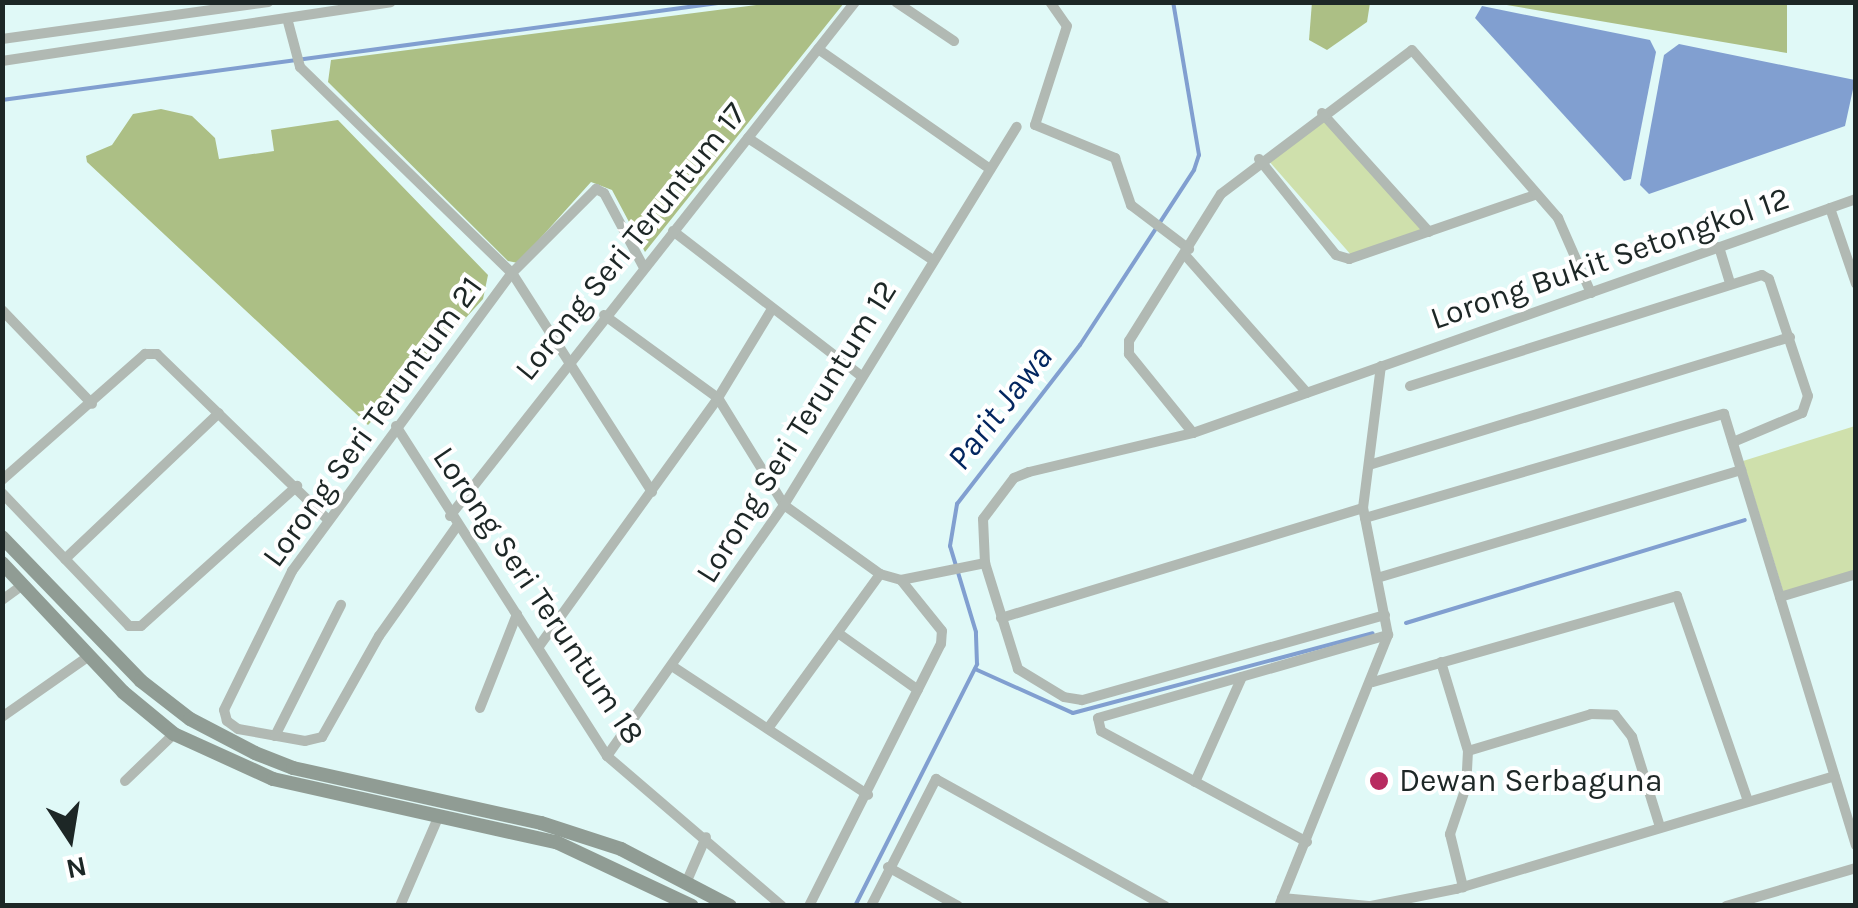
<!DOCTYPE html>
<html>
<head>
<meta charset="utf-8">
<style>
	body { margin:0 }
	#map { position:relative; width:1858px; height:908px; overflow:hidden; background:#e0f9f7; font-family:Karla,sans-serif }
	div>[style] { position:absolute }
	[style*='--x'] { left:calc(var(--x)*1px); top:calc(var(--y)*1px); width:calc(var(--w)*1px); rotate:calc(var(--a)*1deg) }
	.green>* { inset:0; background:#cfe0ac }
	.forest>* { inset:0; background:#acbf85 }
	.water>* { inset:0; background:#819fd0 }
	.stream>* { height:4px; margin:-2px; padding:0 2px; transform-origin:2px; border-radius:2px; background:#819fd0 }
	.minor>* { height:10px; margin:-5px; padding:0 5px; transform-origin:5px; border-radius:5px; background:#b1b9b3 }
	.secondary>* { height:14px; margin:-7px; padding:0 7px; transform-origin:7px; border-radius:7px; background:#909c94 }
	.dots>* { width:28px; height:28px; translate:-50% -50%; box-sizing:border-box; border:5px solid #fff; border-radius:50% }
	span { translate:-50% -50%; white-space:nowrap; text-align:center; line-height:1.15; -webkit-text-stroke:8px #fff; paint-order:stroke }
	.street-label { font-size:32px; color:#1d2726 }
	.poi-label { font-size:32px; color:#1d2726 }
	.left { translate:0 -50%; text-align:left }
	.water-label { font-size:35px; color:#032660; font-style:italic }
	.frame { position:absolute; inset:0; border:5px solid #1d2726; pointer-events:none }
	.north { position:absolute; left:20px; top:788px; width:100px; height:100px; -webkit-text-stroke:8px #fff; paint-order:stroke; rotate:168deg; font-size:28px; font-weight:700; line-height:40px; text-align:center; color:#1d2726 }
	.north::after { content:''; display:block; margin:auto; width:35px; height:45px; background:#1d2726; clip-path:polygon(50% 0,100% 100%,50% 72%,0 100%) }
</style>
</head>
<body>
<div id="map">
	<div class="green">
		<div style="clip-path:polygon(1325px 117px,1425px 232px,1352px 256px,1268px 160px)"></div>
		<div style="clip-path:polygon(1855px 426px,1855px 572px,1784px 594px,1743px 461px)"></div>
	</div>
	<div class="forest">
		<div style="clip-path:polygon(1312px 2px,1370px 3px,1367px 22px,1327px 50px,1309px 40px)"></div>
		<div style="clip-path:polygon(771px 3px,844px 3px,645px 252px,612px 190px,591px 182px,518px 263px,508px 261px,328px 82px,331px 60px)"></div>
		<div style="clip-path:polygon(1495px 3px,1787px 3px,1787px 53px)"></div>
		<div style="clip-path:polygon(161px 109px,192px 116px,215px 138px,219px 159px,274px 151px,271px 130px,338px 120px,488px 275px,483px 299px,368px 425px,87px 162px,86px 156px,112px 145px,133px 114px)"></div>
	</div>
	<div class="water">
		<div style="clip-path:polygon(1482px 6px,1650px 40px,1656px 52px,1631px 179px,1624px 181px,1475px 18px)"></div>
		<div style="clip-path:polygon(1679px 44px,1855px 80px,1845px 126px,1649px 194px,1640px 185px,1664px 55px)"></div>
	</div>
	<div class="stream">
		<div style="--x:2;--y:100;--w:730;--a:-7.72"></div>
		<div style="--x:1406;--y:623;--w:354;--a:-16.9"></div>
		<div style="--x:975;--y:669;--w:107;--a:24.2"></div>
		<div style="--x:1073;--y:713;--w:310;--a:-14.9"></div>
		<div style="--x:855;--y:906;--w:271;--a:-63.2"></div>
		<div style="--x:977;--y:664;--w:32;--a:-92"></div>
		<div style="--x:976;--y:632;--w:90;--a:-106.8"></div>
		<div style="--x:950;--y:546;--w:43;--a:-80.5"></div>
		<div style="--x:957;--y:504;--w:201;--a:-52.3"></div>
		<div style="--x:1080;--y:345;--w:209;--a:-56.9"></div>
		<div style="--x:1194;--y:170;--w:16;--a:-72"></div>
		<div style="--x:1199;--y:155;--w:155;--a:-99.6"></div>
	</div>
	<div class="minor">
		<div style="--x:896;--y:2;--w:70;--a:33.9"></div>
		<div style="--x:1050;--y:2;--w:29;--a:55"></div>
		<div style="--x:1067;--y:26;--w:104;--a:107.9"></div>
		<div style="--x:1035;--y:125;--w:87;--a:22.4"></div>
		<div style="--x:1115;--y:158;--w:50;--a:71.2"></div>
		<div style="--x:1131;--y:205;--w:73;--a:37.2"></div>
		<div style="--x:287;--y:18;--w:51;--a:75.1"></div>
		<div style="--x:300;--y:67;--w:296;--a:44.2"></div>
		<div style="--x:512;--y:273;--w:260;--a:57.4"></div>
		<div style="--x:2;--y:39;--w:269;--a:-7.9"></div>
		<div style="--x:818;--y:49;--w:210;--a:34.9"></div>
		<div style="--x:2;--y:61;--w:393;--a:-8.6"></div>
		<div style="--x:1322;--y:113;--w:160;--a:48"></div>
		<div style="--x:748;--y:138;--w:222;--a:33.4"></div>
		<div style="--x:1259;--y:159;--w:123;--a:51.3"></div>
		<div style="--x:1336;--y:255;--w:14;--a:17"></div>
		<div style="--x:1349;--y:259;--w:197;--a:-19"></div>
		<div style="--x:1830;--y:208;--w:80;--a:71.1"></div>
		<div style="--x:673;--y:231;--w:236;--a:37.6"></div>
		<div style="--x:1719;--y:247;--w:39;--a:73"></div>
		<div style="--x:1185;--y:255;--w:184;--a:48.5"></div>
		<div style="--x:2;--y:310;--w:130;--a:46.2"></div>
		<div style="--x:604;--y:315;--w:141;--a:36.1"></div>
		<div style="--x:718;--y:398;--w:126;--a:58.3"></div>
		<div style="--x:784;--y:505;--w:118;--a:35.7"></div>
		<div style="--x:880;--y:574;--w:22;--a:16"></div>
		<div style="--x:901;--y:580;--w:86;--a:-11.4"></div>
		<div style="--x:1410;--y:386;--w:369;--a:-17.5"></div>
		<div style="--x:1762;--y:275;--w:8;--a:30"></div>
		<div style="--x:1769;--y:279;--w:123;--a:71.6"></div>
		<div style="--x:1808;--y:396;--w:18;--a:109"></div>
		<div style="--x:1802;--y:413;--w:75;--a:157.2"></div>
		<div style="--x:396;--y:426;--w:392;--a:57.4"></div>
		<div style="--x:607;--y:756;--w:230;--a:40.6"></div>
		<div style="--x:1193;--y:433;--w:102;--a:-129"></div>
		<div style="--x:1129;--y:354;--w:13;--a:-90"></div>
		<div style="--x:1129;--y:341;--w:173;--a:-58"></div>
		<div style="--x:1221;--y:194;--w:239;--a:-37"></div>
		<div style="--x:1412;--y:50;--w:223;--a:49"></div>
		<div style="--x:1558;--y:218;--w:82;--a:66.3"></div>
		<div style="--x:1369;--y:465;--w:440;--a:-16.9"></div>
		<div style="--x:2;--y:480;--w:191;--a:-41.4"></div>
		<div style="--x:145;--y:354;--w:12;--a:0"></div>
		<div style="--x:157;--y:354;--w:235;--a:44.1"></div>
		<div style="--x:2;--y:493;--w:184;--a:46.3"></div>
		<div style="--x:129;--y:626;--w:12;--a:0"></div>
		<div style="--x:141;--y:626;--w:210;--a:-41.9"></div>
		<div style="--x:450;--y:516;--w:654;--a:-51.76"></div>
		<div style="--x:1365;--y:518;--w:374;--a:-16.2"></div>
		<div style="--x:1724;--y:414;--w:451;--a:73"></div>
		<div style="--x:457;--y:526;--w:135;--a:125.3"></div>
		<div style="--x:379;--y:636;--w:116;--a:119.4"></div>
		<div style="--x:322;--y:737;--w:17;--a:167"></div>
		<div style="--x:305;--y:741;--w:68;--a:-169.8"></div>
		<div style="--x:238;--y:729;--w:14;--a:-144"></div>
		<div style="--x:227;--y:721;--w:11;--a:-105"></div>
		<div style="--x:224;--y:710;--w:155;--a:-63.9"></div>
		<div style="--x:292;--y:571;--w:370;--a:-53.6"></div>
		<div style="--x:512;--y:273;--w:119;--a:-45"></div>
		<div style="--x:596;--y:189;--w:9;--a:27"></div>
		<div style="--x:604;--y:193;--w:83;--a:61.9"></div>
		<div style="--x:65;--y:559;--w:212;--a:-43.5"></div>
		<div style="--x:1377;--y:578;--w:380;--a:-16.5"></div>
		<div style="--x:1780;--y:597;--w:79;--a:-16.8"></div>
		<div style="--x:2;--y:600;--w:26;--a:-36"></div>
		<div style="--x:1385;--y:615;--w:315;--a:164.3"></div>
		<div style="--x:1082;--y:700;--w:18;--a:-171"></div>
		<div style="--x:1064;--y:697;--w:54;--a:-148.7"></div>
		<div style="--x:1018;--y:669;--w:111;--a:-107.3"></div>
		<div style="--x:985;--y:563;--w:44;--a:-92.6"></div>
		<div style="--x:983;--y:519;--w:51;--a:-52.9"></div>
		<div style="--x:1014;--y:478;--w:16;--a:-22"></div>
		<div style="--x:1029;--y:472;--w:169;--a:-13.4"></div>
		<div style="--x:1193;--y:433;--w:703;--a:-19.44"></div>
		<div style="--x:1001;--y:618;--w:378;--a:-16.9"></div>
		<div style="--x:838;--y:633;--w:98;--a:35.5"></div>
		<div style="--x:540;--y:645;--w:304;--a:-54.2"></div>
		<div style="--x:718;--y:398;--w:104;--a:-58.8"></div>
		<div style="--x:1441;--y:662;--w:93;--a:73.1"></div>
		<div style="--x:1468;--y:751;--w:36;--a:93"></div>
		<div style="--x:1466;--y:787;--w:50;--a:108.8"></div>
		<div style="--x:1450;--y:834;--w:55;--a:76.2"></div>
		<div style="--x:675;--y:668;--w:231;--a:33.3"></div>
		<div style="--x:1373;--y:682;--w:316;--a:-15.8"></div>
		<div style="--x:1677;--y:596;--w:217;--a:70.9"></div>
		<div style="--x:480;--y:708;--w:101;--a:-68.5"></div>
		<div style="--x:2;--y:717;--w:106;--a:-35"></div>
		<div style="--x:769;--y:727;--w:189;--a:-54"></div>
		<div style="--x:275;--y:736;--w:147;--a:-63.3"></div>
		<div style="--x:1468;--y:751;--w:128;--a:-16.7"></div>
		<div style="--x:1591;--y:714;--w:24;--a:2"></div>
		<div style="--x:1615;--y:715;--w:28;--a:52"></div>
		<div style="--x:1632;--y:737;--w:94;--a:72.7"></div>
		<div style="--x:607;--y:756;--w:307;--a:-54.8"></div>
		<div style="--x:784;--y:505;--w:444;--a:-58.4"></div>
		<div style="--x:125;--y:781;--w:68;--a:-43.8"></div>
		<div style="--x:1195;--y:782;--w:115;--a:-65.9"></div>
		<div style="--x:1307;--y:842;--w:234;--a:-151.7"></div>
		<div style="--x:1101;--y:731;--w:13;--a:-103"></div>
		<div style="--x:1098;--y:718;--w:302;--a:-16"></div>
		<div style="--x:888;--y:867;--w:80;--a:29.1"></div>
		<div style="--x:686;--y:883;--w:50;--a:-66.5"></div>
		<div style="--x:1282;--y:898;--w:87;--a:5.3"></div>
		<div style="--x:400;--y:906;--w:94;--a:-66.7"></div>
		<div style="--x:809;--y:906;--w:293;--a:-63.3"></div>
		<div style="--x:941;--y:644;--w:13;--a:-86"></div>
		<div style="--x:942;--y:631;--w:65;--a:-128.8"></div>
		<div style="--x:871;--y:906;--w:143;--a:-62.9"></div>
		<div style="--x:936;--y:779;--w:262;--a:29"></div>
		<div style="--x:1279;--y:906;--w:292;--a:-68.1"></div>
		<div style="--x:1388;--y:635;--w:129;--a:-101.1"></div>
		<div style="--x:1363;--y:508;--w:143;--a:-82.8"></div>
		<div style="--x:1371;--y:906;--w:87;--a:-11.3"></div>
		<div style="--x:1456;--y:889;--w:395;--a:-16.6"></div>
		<div style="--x:1726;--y:906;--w:135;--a:-16.3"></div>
	</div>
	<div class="secondary">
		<div style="--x:2;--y:537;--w:200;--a:46"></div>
		<div style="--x:141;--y:681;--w:62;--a:37.8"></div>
		<div style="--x:190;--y:719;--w:73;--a:27.6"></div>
		<div style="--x:255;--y:753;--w:41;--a:21.5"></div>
		<div style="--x:293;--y:768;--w:254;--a:12.5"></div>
		<div style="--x:541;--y:823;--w:84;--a:18"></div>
		<div style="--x:621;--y:849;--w:123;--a:27.6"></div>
		<div style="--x:2;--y:563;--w:177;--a:46.8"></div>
		<div style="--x:123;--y:692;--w:66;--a:39.5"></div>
		<div style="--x:174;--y:734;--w:109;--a:24.4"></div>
		<div style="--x:273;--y:779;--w:290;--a:12.6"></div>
		<div style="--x:556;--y:842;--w:150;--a:25.2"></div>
	</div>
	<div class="dots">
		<div style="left:1379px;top:781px;background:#b82b60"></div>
	</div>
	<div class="street-label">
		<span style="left:631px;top:242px;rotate:-51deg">Lorong Seri Teruntum 17</span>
		<span style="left:1610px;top:259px;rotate:-19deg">Lorong Bukit Setongkol 12</span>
		<span style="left:373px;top:422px;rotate:-54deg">Lorong Seri Teruntum 21</span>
		<span style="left:797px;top:432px;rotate:-58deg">Lorong Seri Teruntum 12</span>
		<span style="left:538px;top:596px;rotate:56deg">Lorong Seri Teruntum 18</span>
	</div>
	<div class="poi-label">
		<span class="left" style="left:1399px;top:781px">Dewan Serbaguna</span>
	</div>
	<div class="water-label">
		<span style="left:1000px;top:408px;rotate:-52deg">Parit Jawa</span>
	</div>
	<div class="frame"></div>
	<div class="north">N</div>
</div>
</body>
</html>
